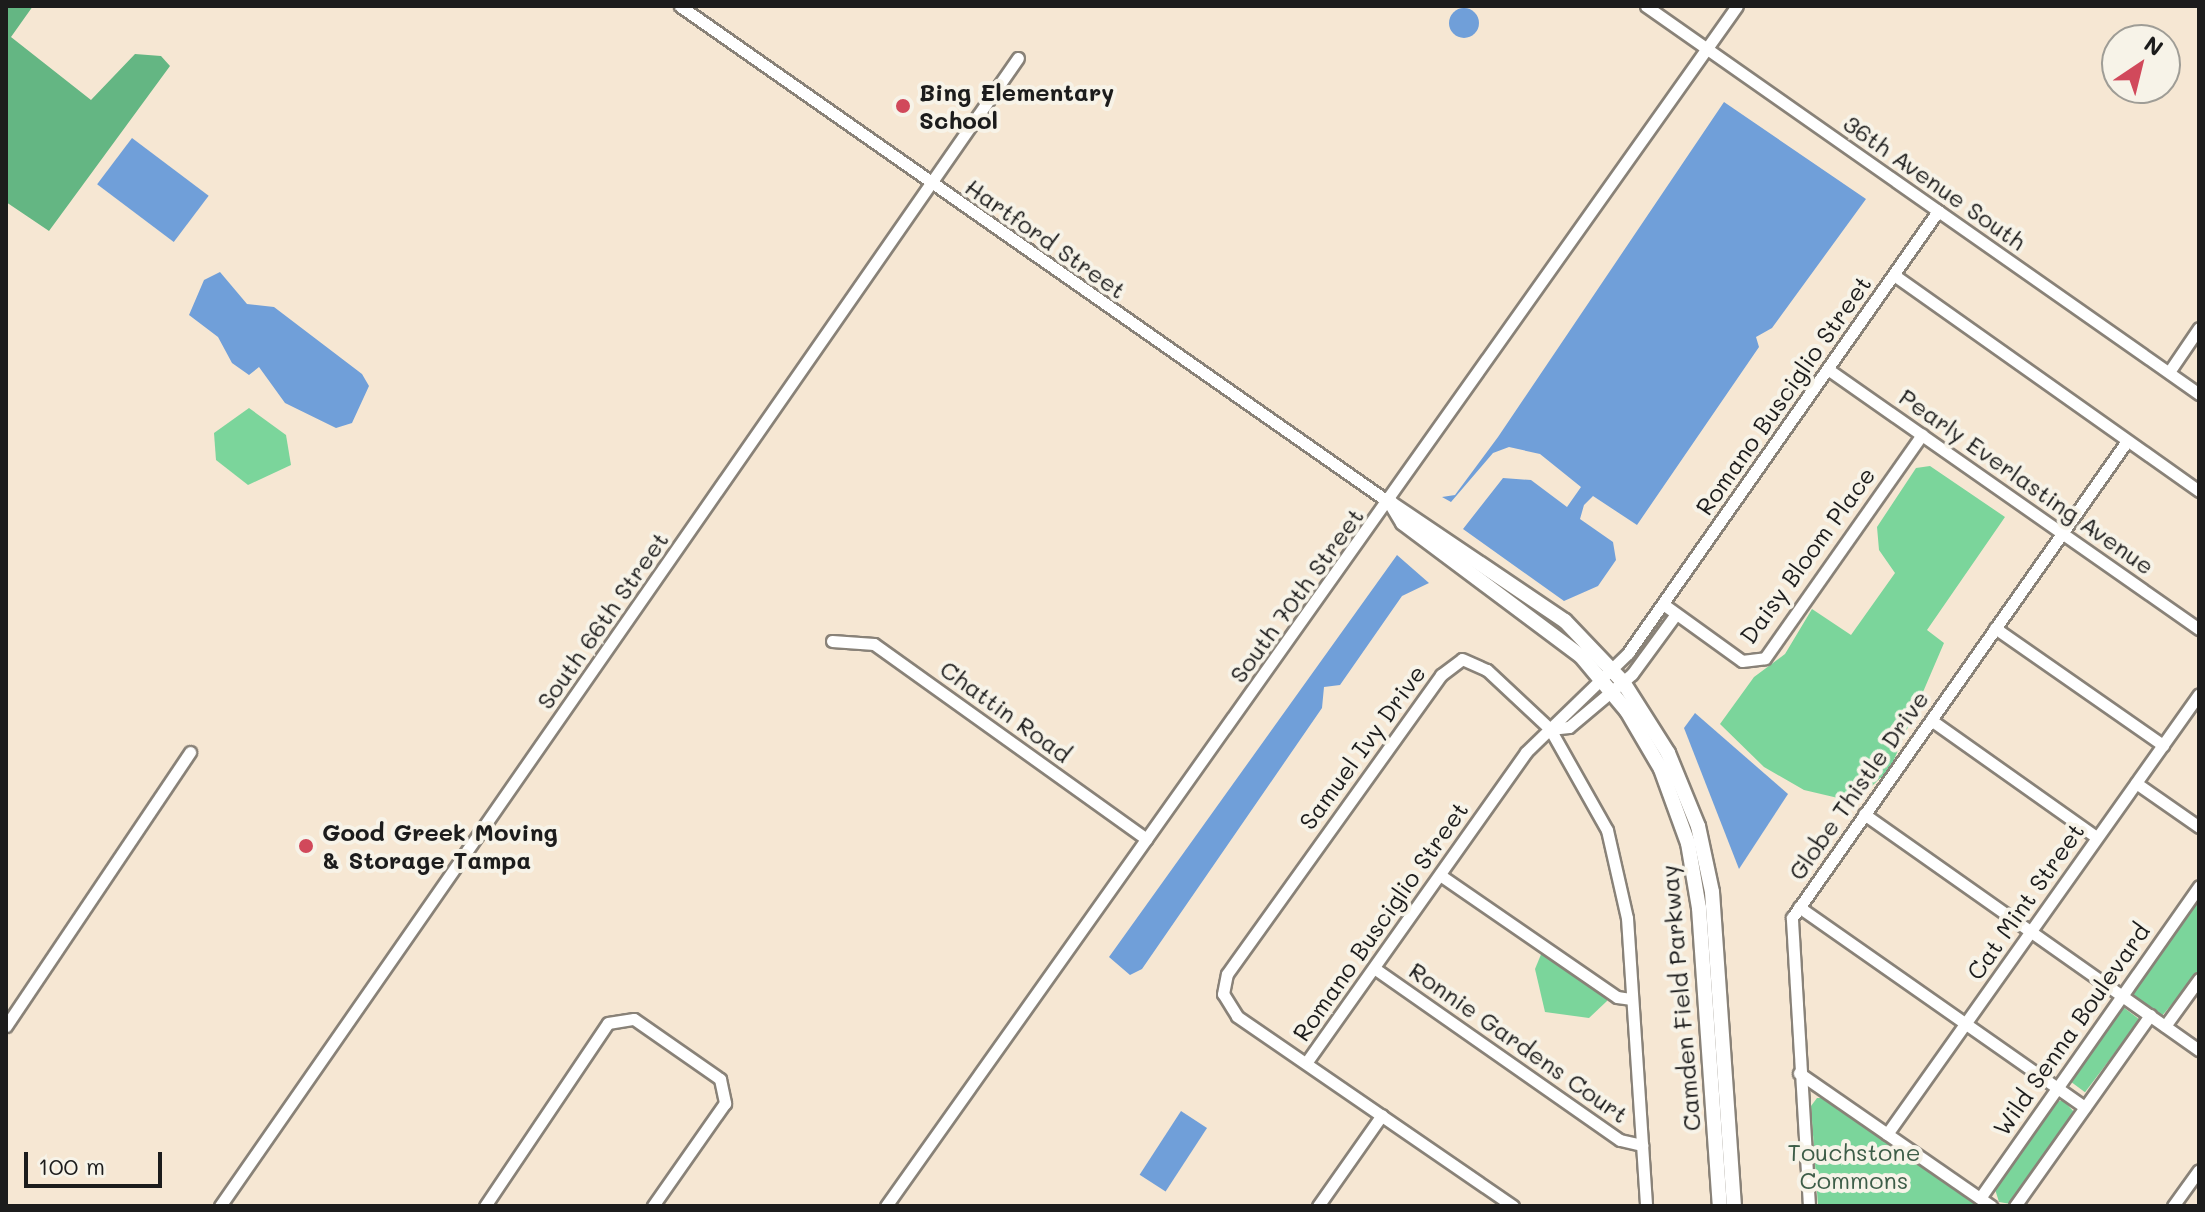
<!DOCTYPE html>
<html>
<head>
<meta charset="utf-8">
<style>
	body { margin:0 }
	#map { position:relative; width:2205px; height:1212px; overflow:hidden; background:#f6e7d3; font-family:Mali,sans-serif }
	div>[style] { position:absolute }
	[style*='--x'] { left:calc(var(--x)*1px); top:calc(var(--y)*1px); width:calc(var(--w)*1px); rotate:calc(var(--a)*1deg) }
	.green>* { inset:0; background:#7bd59b; transform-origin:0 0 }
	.forest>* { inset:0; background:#64b683 }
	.water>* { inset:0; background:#709fd9; transform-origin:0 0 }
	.round { border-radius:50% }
	.roads { filter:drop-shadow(2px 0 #898278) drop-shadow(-2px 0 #898278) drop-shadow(0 2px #898278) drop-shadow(0 -2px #898278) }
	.minor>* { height:11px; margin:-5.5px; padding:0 5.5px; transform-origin:5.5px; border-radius:5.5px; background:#fff }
	.tertiary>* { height:14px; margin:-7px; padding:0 7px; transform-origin:7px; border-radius:7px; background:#fff }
	.dots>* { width:22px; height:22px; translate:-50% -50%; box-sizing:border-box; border:4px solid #f7f3e8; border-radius:50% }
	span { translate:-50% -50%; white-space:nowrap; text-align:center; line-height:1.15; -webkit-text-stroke:8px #f7f3e8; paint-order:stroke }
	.poi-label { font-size:24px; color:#1c1c1c; font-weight:700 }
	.left { translate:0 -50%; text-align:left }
	.street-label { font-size:24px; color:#1c1c1c }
	.park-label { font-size:24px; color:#3d5d48 }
	.frame { position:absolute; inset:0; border:8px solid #1c1c1c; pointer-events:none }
	.north { position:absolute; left:2101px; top:24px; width:80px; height:80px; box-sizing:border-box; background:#f7f3e8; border:2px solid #9f9d96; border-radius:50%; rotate:35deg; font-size:22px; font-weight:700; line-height:32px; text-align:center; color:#1c1c1c }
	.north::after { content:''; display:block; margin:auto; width:28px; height:36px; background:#d1495b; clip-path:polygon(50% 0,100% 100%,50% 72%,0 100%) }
	.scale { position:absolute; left:24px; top:1152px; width:138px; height:36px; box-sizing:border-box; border:4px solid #1c1c1c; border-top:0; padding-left:10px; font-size:24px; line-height:28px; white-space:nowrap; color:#1c1c1c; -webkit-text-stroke:6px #f7f3e8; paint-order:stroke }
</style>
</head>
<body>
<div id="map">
	<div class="green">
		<div style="clip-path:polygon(249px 408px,286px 435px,291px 465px,248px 485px,216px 460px,214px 433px)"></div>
		<div style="clip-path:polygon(1930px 466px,2005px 517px,1927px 630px,1944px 643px,1890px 769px,1855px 802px,1804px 790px,1764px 767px,1720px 724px,1754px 677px,1785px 654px,1812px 609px,1851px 635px,1895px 573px,1879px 550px,1877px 527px,1916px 468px)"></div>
		<div style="clip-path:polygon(2199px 894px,2199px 972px,2161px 1017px,2134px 998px,2133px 987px)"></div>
		<div style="clip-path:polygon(1542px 952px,1607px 997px,1607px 1001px,1589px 1018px,1545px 1012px,1535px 969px)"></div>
		<div style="left:2123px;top:1007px;width:21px;height:91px;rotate:37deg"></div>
		<div style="clip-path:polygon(1817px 1098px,1826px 1098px,1979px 1206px,1818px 1206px,1811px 1106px)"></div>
		<div style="clip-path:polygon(2053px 1103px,2063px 1100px,2075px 1113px,2011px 1204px,1999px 1202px,1994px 1186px)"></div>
	</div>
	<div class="forest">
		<div style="clip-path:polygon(6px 6px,33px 6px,11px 37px,91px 100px,135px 54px,161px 56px,170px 66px,49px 231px,6px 202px)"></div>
	</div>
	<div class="water">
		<div class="round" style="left:1449px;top:8px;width:30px;height:30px"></div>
		<div style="clip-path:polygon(1724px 102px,1866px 199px,1772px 328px,1756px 337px,1759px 347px,1637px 525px,1593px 496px,1584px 505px,1580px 519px,1613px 542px,1616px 560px,1598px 586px,1564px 601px,1463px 529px,1503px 478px,1531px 480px,1567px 507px,1581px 487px,1540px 454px,1509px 447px,1493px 453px,1451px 502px,1442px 497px,1455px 495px,1498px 437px)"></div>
		<div style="left:132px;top:138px;width:96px;height:58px;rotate:37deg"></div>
		<div style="clip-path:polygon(220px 272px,247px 304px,274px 307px,362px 374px,369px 386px,352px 423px,336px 428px,285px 403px,259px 367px,249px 375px,232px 363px,218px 337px,189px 315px,204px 280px)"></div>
		<div style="clip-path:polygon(1397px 555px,1429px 583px,1402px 596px,1340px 685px,1324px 687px,1322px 708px,1142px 969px,1130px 975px,1109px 957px)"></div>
		<div style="clip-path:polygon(1695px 713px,1788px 794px,1739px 869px,1684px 728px)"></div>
		<div style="left:1181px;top:1111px;width:31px;height:76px;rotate:33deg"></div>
	</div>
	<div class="roads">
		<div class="minor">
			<div style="--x:680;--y:6;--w:867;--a:34.99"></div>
			<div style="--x:1646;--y:6;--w:676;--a:35.05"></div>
			<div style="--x:1894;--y:275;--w:374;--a:35.3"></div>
			<div style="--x:1829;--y:370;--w:452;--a:35"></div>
			<div style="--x:2169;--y:372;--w:53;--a:-55.7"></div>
			<div style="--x:1663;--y:604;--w:97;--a:35.8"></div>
			<div style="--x:1742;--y:661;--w:23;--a:-7"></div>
			<div style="--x:1765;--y:658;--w:273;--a:-54.9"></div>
			<div style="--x:1995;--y:628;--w:205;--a:34.9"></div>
			<div style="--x:832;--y:641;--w:42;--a:4.1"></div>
			<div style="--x:874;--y:644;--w:335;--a:35.6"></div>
			<div style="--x:1931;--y:720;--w:202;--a:35.3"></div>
			<div style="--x:1550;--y:729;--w:19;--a:-6"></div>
			<div style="--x:1569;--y:727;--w:82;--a:-40.1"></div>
			<div style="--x:1632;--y:674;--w:74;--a:-53.7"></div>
			<div style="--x:2136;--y:783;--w:77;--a:34.9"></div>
			<div style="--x:1864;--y:814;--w:410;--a:35.2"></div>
			<div style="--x:1440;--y:875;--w:215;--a:34.6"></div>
			<div style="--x:1617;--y:997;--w:15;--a:8"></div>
			<div style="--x:1799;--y:907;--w:349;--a:35"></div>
			<div style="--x:1374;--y:968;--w:300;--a:35"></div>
			<div style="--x:1620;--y:1140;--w:23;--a:13"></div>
			<div style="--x:6;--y:1026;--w:330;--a:-56.1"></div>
			<div style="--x:2165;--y:1026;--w:58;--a:-54.1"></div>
			<div style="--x:1306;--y:1063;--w:381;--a:-54.7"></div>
			<div style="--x:1526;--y:752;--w:142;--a:-44.1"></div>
			<div style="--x:1628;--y:653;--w:540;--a:-54.96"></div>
			<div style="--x:1799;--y:1073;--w:234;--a:34.7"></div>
			<div style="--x:1887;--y:1134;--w:539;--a:-54.66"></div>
			<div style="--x:1980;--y:1198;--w:381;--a:-54.9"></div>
			<div style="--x:220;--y:1206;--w:1398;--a:-55.2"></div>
			<div style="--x:485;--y:1206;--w:220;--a:-56.1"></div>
			<div style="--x:608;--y:1023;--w:26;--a:-9"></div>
			<div style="--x:634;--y:1019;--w:105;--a:34.9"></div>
			<div style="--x:720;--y:1079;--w:25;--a:78"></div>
			<div style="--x:725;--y:1103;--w:126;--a:125"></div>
			<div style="--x:886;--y:1206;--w:1471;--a:-54.66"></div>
			<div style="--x:1318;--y:1206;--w:111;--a:-54.9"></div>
			<div style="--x:1513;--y:1206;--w:335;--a:-145.5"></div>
			<div style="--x:1237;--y:1016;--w:26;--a:-122"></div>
			<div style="--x:1223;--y:994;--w:20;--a:-79"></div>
			<div style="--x:1227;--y:974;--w:368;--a:-54.4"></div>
			<div style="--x:1441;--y:675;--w:26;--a:-37"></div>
			<div style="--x:1462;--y:659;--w:27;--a:24"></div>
			<div style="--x:1487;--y:670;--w:86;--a:43.1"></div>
			<div style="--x:1550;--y:729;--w:116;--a:60.6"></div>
			<div style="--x:1607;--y:830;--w:90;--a:77.2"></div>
			<div style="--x:1627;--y:918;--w:289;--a:86.2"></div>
			<div style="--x:1809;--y:1206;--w:289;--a:-93.4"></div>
			<div style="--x:1792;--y:918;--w:583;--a:-54.92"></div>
			<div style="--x:2015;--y:1206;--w:234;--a:-54.7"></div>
			<div style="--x:2173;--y:1206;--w:44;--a:-54.2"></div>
		</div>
		<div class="tertiary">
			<div style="--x:1390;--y:503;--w:211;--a:34"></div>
			<div style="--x:1565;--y:621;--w:84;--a:46.4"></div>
			<div style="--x:1623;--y:682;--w:84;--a:57.6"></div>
			<div style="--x:1668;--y:753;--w:79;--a:67.7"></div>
			<div style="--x:1698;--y:826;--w:67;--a:78"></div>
			<div style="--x:1712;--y:892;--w:315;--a:86"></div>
			<div style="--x:1391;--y:503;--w:23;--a:59"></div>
			<div style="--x:1403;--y:523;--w:222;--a:36.8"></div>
			<div style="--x:1581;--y:656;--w:72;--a:50.1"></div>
			<div style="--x:1627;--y:711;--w:67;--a:59.6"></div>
			<div style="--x:1661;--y:769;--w:79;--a:70"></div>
			<div style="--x:1688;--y:843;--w:66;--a:80.4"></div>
			<div style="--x:1699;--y:908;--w:299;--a:86"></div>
		</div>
	</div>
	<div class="dots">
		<div style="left:903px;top:106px;background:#d1495b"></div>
		<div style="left:306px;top:846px;background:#d1495b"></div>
	</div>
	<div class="poi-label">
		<span class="left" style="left:919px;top:106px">Bing Elementary<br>School</span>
		<span class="left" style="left:322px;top:846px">Good Greek Moving<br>&amp; Storage Tampa</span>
	</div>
	<div class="street-label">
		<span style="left:1935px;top:182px;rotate:35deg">36th Avenue South</span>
		<span style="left:1046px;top:238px;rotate:35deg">Hartford Street</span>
		<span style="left:1783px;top:395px;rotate:-55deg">Romano Busciglio Street</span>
		<span style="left:2027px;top:481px;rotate:35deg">Pearly Everlasting Avenue</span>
		<span style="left:1807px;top:555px;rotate:-54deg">Daisy Bloom Place</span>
		<span style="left:1296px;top:595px;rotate:-54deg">South 70th Street</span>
		<span style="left:602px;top:620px;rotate:-55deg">South 66th Street</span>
		<span style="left:1006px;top:711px;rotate:36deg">Chattin Road</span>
		<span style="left:1362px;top:747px;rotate:-54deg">Samuel Ivy Drive</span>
		<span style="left:1858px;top:785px;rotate:-55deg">Globe Thistle Drive</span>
		<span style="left:2025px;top:901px;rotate:-55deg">Cat Mint Street</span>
		<span style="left:1380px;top:921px;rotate:-55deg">Romano Busciglio Street</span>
		<span style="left:1680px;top:998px;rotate:-95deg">Camden Field Parkway</span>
		<span style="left:2071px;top:1029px;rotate:-55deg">Wild Senna Boulevard</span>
		<span style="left:1519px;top:1042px;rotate:35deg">Ronnie Gardens Court</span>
	</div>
	<div class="park-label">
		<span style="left:1854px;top:1166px">Touchstone<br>Commons</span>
	</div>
	<div class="frame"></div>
	<div class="north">N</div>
	<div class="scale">100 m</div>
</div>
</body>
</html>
